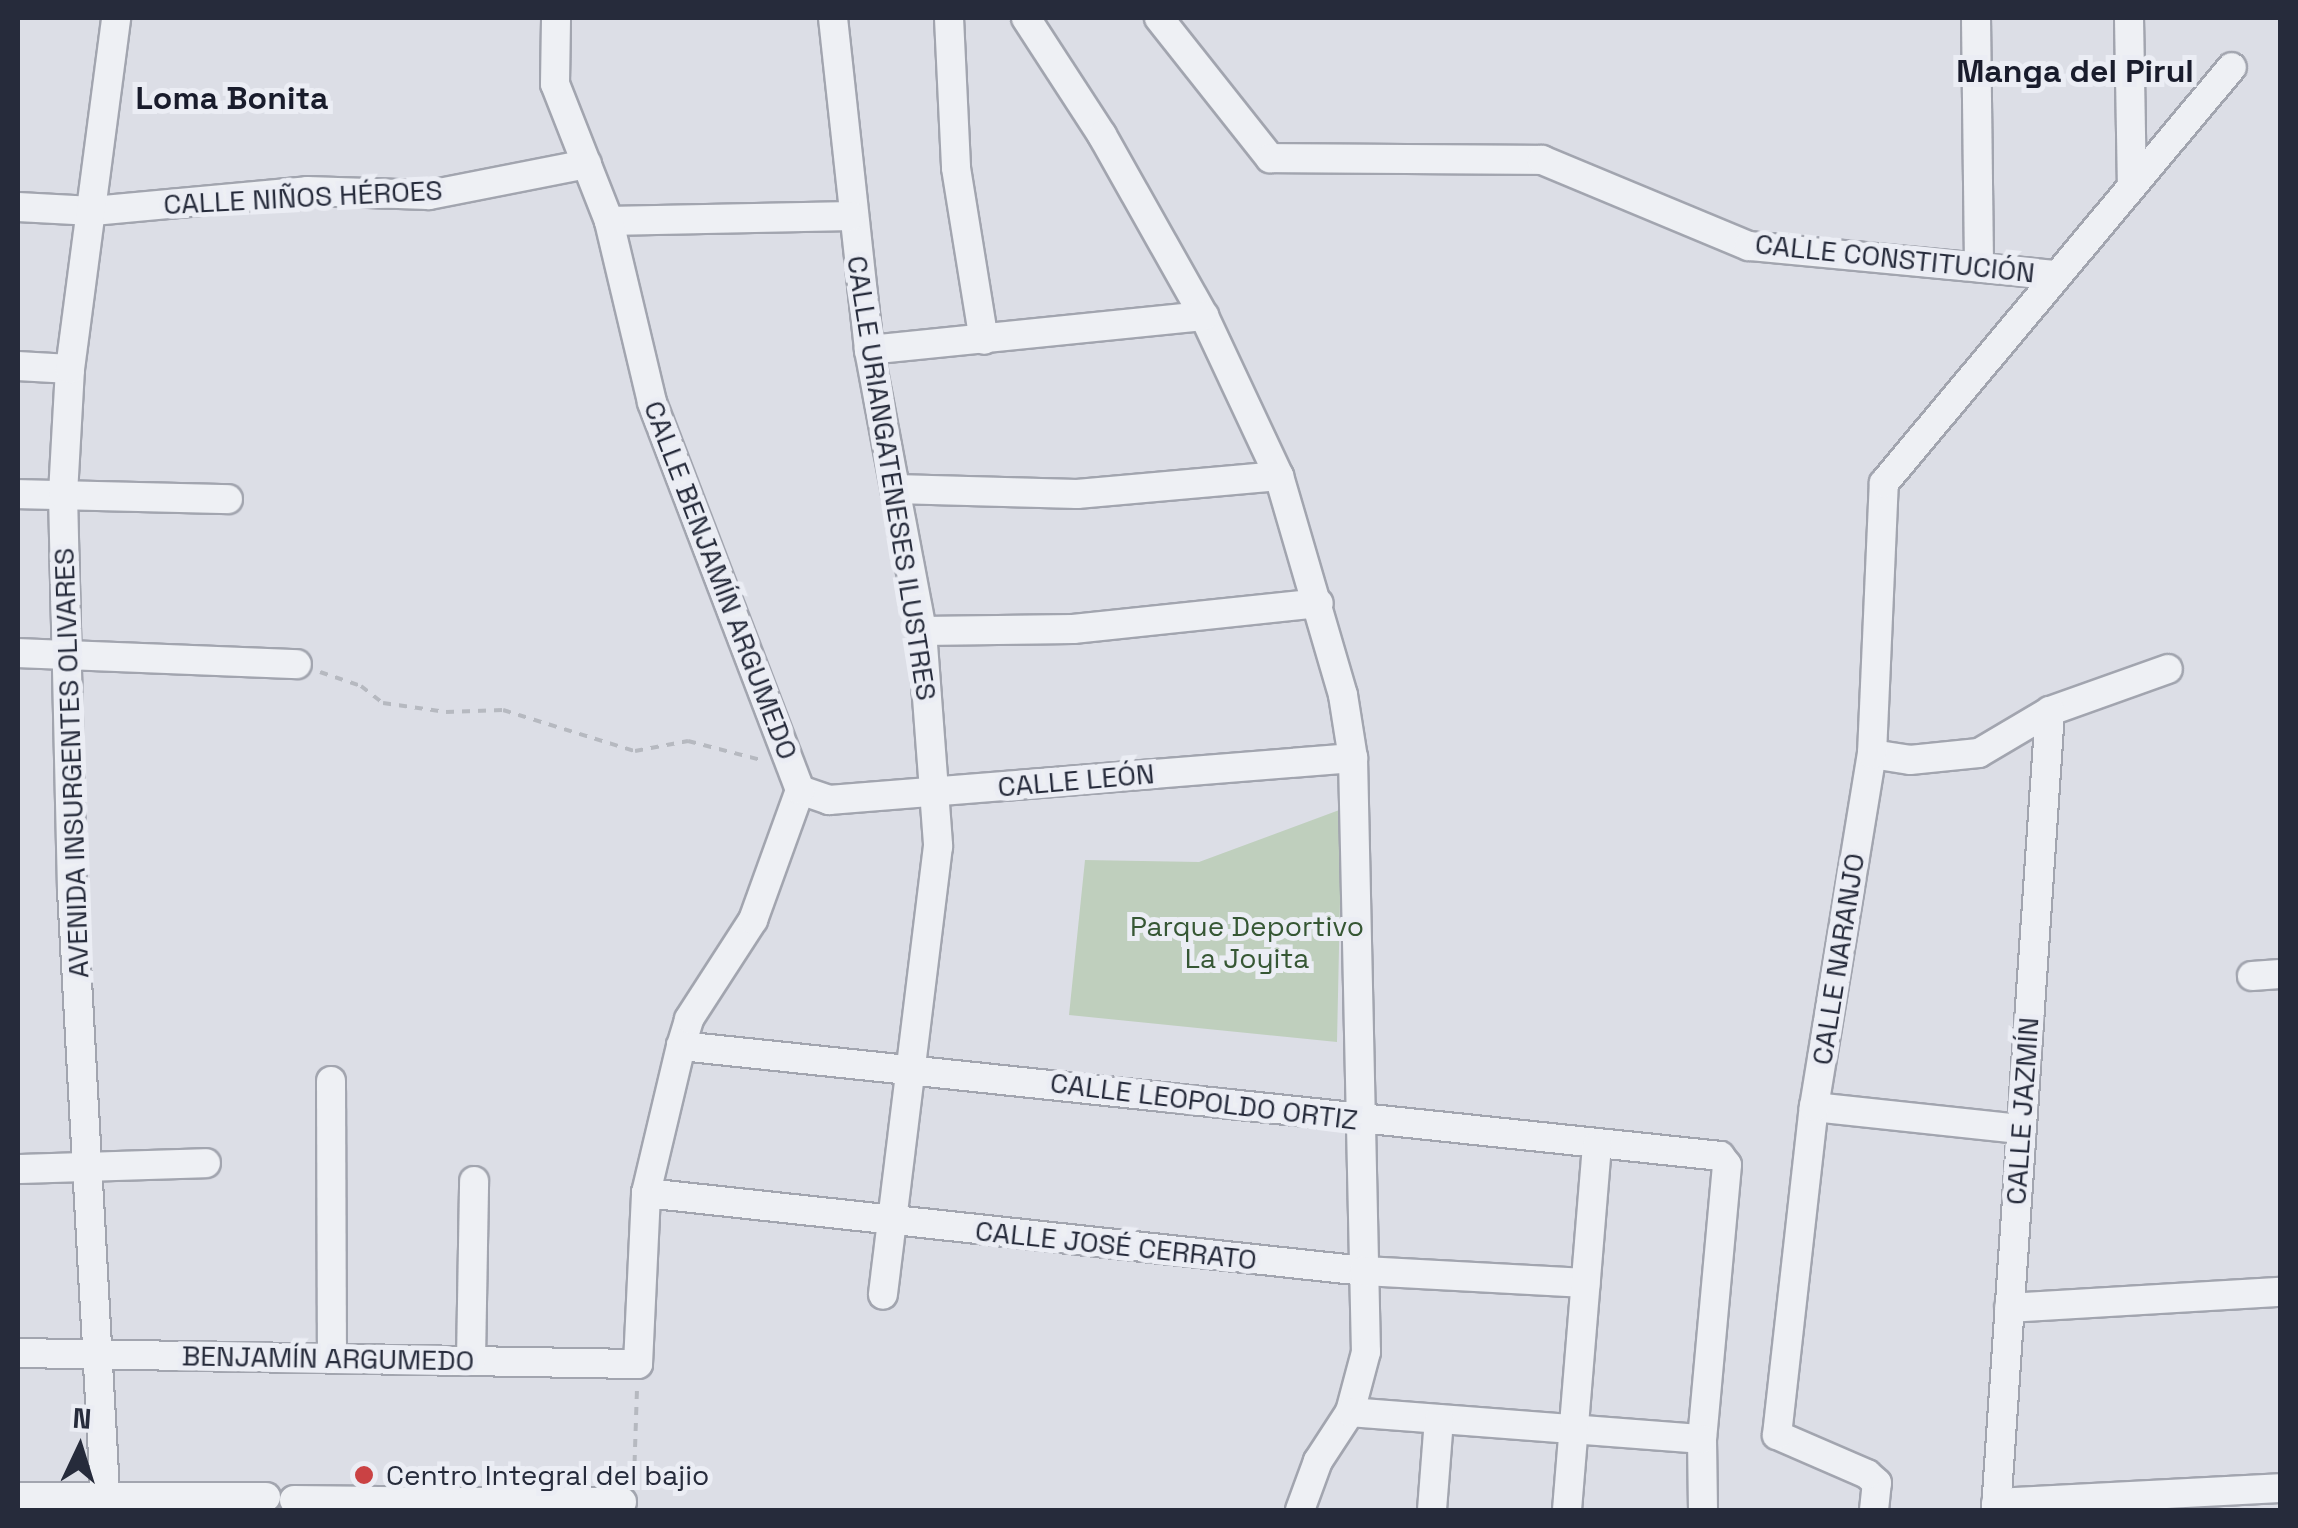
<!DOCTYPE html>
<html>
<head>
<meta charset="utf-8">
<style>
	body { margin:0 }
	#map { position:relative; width:2298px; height:1528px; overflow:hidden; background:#dcdee6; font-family:"Space Grotesk",sans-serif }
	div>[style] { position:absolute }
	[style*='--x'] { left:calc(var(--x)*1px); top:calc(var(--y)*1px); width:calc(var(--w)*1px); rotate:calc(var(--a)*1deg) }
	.green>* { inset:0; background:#bfcfbd }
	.path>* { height:4px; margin-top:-2px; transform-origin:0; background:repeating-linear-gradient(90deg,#b6b9c0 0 8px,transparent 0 16px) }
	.roads { filter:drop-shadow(2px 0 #a2a5af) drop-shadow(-2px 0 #a2a5af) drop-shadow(0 2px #a2a5af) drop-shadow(0 -2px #a2a5af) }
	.minor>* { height:28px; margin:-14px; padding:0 14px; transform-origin:14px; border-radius:14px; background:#eef0f4 }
	.dots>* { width:28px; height:28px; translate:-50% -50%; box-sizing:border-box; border:5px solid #ebedf4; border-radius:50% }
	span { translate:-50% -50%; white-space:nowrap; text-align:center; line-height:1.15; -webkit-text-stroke:10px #ebedf4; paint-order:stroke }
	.street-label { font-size:28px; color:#262b3b }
	.park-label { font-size:28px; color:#365734 }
	.poi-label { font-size:28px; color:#262b3b }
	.left { translate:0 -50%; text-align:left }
	.quarter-label { font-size:32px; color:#191c2c; font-weight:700 }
	.frame { position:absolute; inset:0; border:20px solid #262b3b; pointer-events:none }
	.north { position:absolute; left:30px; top:1398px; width:100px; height:100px; -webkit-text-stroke:8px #ebedf4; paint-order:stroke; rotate:4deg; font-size:28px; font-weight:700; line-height:40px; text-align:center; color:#262b3b }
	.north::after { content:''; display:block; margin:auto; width:35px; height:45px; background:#262b3b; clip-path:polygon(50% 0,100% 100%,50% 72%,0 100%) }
</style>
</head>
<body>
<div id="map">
	<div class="green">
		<div style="clip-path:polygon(1342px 809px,1337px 1042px,1069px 1015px,1085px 860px,1199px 862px)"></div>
	</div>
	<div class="path">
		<div style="--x:320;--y:672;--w:43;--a:18.9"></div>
		<div style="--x:361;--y:686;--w:28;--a:38"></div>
		<div style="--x:383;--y:703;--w:64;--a:8.1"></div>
		<div style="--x:446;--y:712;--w:57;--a:-2"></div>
		<div style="--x:503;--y:710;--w:138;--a:17.3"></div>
		<div style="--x:635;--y:751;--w:54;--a:-10.7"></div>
		<div style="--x:688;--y:741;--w:75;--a:14.6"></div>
		<div style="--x:634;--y:1479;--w:90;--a:-88.1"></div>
	</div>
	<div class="roads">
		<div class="minor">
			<div style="--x:833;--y:18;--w:334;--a:83.8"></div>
			<div style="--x:869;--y:350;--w:286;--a:79.3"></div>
			<div style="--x:922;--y:631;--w:216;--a:85.7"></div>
			<div style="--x:938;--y:846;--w:452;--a:97"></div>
			<div style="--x:949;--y:18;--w:150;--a:87.3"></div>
			<div style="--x:956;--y:168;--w:174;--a:80.8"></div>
			<div style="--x:1026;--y:18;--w:140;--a:57"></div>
			<div style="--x:1102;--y:135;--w:208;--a:60.6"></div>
			<div style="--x:1204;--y:316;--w:177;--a:64.9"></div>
			<div style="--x:1279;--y:476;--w:228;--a:73.7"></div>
			<div style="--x:1343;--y:695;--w:64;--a:81"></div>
			<div style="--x:1353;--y:758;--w:594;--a:88.75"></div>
			<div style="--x:1366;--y:1352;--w:62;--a:104.9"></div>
			<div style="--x:1350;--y:1412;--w:59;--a:123.1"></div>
			<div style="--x:1318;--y:1461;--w:52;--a:110.2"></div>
			<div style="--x:1159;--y:18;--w:179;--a:51.6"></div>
			<div style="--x:1270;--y:158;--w:272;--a:0.4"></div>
			<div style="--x:1542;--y:160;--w:224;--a:22.6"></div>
			<div style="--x:1749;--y:246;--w:309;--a:5.4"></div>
			<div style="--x:1976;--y:18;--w:249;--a:89.3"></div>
			<div style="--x:2129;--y:18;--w:164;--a:89"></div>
			<div style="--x:18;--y:207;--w:75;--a:3.1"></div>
			<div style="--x:93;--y:211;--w:215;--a:-5.3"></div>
			<div style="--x:307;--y:191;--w:122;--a:1.9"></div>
			<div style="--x:429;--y:195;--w:161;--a:-11.1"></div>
			<div style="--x:609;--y:221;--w:242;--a:-1.2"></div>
			<div style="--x:869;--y:350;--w:337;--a:-5.8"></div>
			<div style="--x:18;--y:366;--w:52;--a:3.3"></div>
			<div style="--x:895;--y:489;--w:182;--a:1.6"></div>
			<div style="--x:1077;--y:494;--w:203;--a:-5.1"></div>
			<div style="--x:18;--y:494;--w:210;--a:1.4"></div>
			<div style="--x:922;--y:631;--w:151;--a:-0.8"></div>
			<div style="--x:1073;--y:629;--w:247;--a:-6"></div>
			<div style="--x:18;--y:653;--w:279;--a:2.3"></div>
			<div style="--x:1872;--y:754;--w:38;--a:9"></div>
			<div style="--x:1910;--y:760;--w:69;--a:-5.8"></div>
			<div style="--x:1979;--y:753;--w:82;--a:-30.6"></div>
			<div style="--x:2050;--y:711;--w:125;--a:-19.6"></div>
			<div style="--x:800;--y:790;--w:31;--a:19"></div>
			<div style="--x:829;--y:800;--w:526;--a:-4.58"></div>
			<div style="--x:2252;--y:976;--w:28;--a:-4"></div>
			<div style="--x:681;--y:1046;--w:1045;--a:6.04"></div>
			<div style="--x:1720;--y:1156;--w:11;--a:52"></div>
			<div style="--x:1727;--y:1165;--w:275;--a:95.2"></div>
			<div style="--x:1702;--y:1439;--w:71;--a:89.2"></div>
			<div style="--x:331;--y:1081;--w:276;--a:89.8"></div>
			<div style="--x:1814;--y:1107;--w:207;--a:6.1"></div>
			<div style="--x:18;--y:1169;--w:188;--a:-1.8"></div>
			<div style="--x:646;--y:1193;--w:722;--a:6.2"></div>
			<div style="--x:1364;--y:1271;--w:222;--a:3.1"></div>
			<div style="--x:2009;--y:1308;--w:271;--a:-3.4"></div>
			<div style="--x:18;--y:1353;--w:620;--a:1.02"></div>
			<div style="--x:638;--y:1364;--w:171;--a:-87.3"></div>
			<div style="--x:646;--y:1193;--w:151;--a:-76.6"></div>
			<div style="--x:681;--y:1046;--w:28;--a:-73"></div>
			<div style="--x:689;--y:1019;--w:118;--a:-57.1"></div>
			<div style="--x:753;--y:920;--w:138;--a:-70.1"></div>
			<div style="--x:800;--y:790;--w:415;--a:-110.9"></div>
			<div style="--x:652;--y:402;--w:186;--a:-103.4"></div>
			<div style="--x:609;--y:221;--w:147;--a:-111.5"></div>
			<div style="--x:555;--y:84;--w:66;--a:-89.1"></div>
			<div style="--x:471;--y:1360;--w:179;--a:-89"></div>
			<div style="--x:1350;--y:1412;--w:353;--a:4.4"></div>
			<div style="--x:18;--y:1497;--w:248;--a:0"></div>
			<div style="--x:294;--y:1500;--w:171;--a:0.7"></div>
			<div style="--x:465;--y:1502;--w:8;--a:90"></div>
			<div style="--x:465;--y:1502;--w:157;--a:0"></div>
			<div style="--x:1996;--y:1503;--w:284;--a:-3"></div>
			<div style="--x:106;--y:1510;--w:621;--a:-93.14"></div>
			<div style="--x:72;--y:890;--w:396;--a:-91.3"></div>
			<div style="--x:63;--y:494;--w:125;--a:-86.8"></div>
			<div style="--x:70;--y:369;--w:354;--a:-82.5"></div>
			<div style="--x:1432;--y:1510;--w:91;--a:-85.6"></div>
			<div style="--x:1567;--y:1510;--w:366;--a:-85.3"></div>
			<div style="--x:1874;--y:1510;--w:27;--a:-84"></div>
			<div style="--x:1877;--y:1483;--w:13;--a:-138"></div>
			<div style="--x:1867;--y:1474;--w:98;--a:-156.6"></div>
			<div style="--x:1777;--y:1435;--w:330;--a:-83.6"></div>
			<div style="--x:1814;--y:1107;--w:358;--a:-80.7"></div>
			<div style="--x:1872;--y:754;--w:271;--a:-87.5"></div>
			<div style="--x:1884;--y:483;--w:542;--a:-50.09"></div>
			<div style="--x:1996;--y:1510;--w:801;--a:-86.13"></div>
		</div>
	</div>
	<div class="dots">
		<div style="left:364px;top:1475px;background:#ca4244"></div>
	</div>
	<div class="street-label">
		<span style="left:303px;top:197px;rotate:-3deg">CALLE NIÑOS HÉROES</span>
		<span style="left:1895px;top:258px;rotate:6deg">CALLE CONSTITUCIÓN</span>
		<span style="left:892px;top:478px;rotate:81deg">CALLE URIANGATENESES ILUSTRES</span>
		<span style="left:721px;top:580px;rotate:69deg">CALLE BENJAMÍN ARGUMEDO</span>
		<span style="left:71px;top:763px;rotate:-92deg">AVENIDA INSURGENTES OLIVARES</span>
		<span style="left:1076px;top:780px;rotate:-5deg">CALLE LEÓN</span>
		<span style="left:1838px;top:959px;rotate:-81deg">CALLE NARANJO</span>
		<span style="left:1204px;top:1101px;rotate:7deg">CALLE LEOPOLDO ORTIZ</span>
		<span style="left:2022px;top:1111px;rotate:-86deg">CALLE JAZMÍN</span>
		<span style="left:1116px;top:1245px;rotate:6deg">CALLE JOSÉ CERRATO</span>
		<span style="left:328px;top:1358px;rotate:1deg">BENJAMÍN ARGUMEDO</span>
	</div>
	<div class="park-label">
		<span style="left:1247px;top:942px">Parque Deportivo<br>La Joyita</span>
	</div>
	<div class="poi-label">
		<span class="left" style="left:386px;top:1475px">Centro Integral del bajio</span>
	</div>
	<div class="quarter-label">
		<span style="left:2075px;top:71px">Manga del Pirul</span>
		<span style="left:232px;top:98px">Loma Bonita</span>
	</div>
	<div class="frame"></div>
	<div class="north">N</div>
</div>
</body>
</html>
